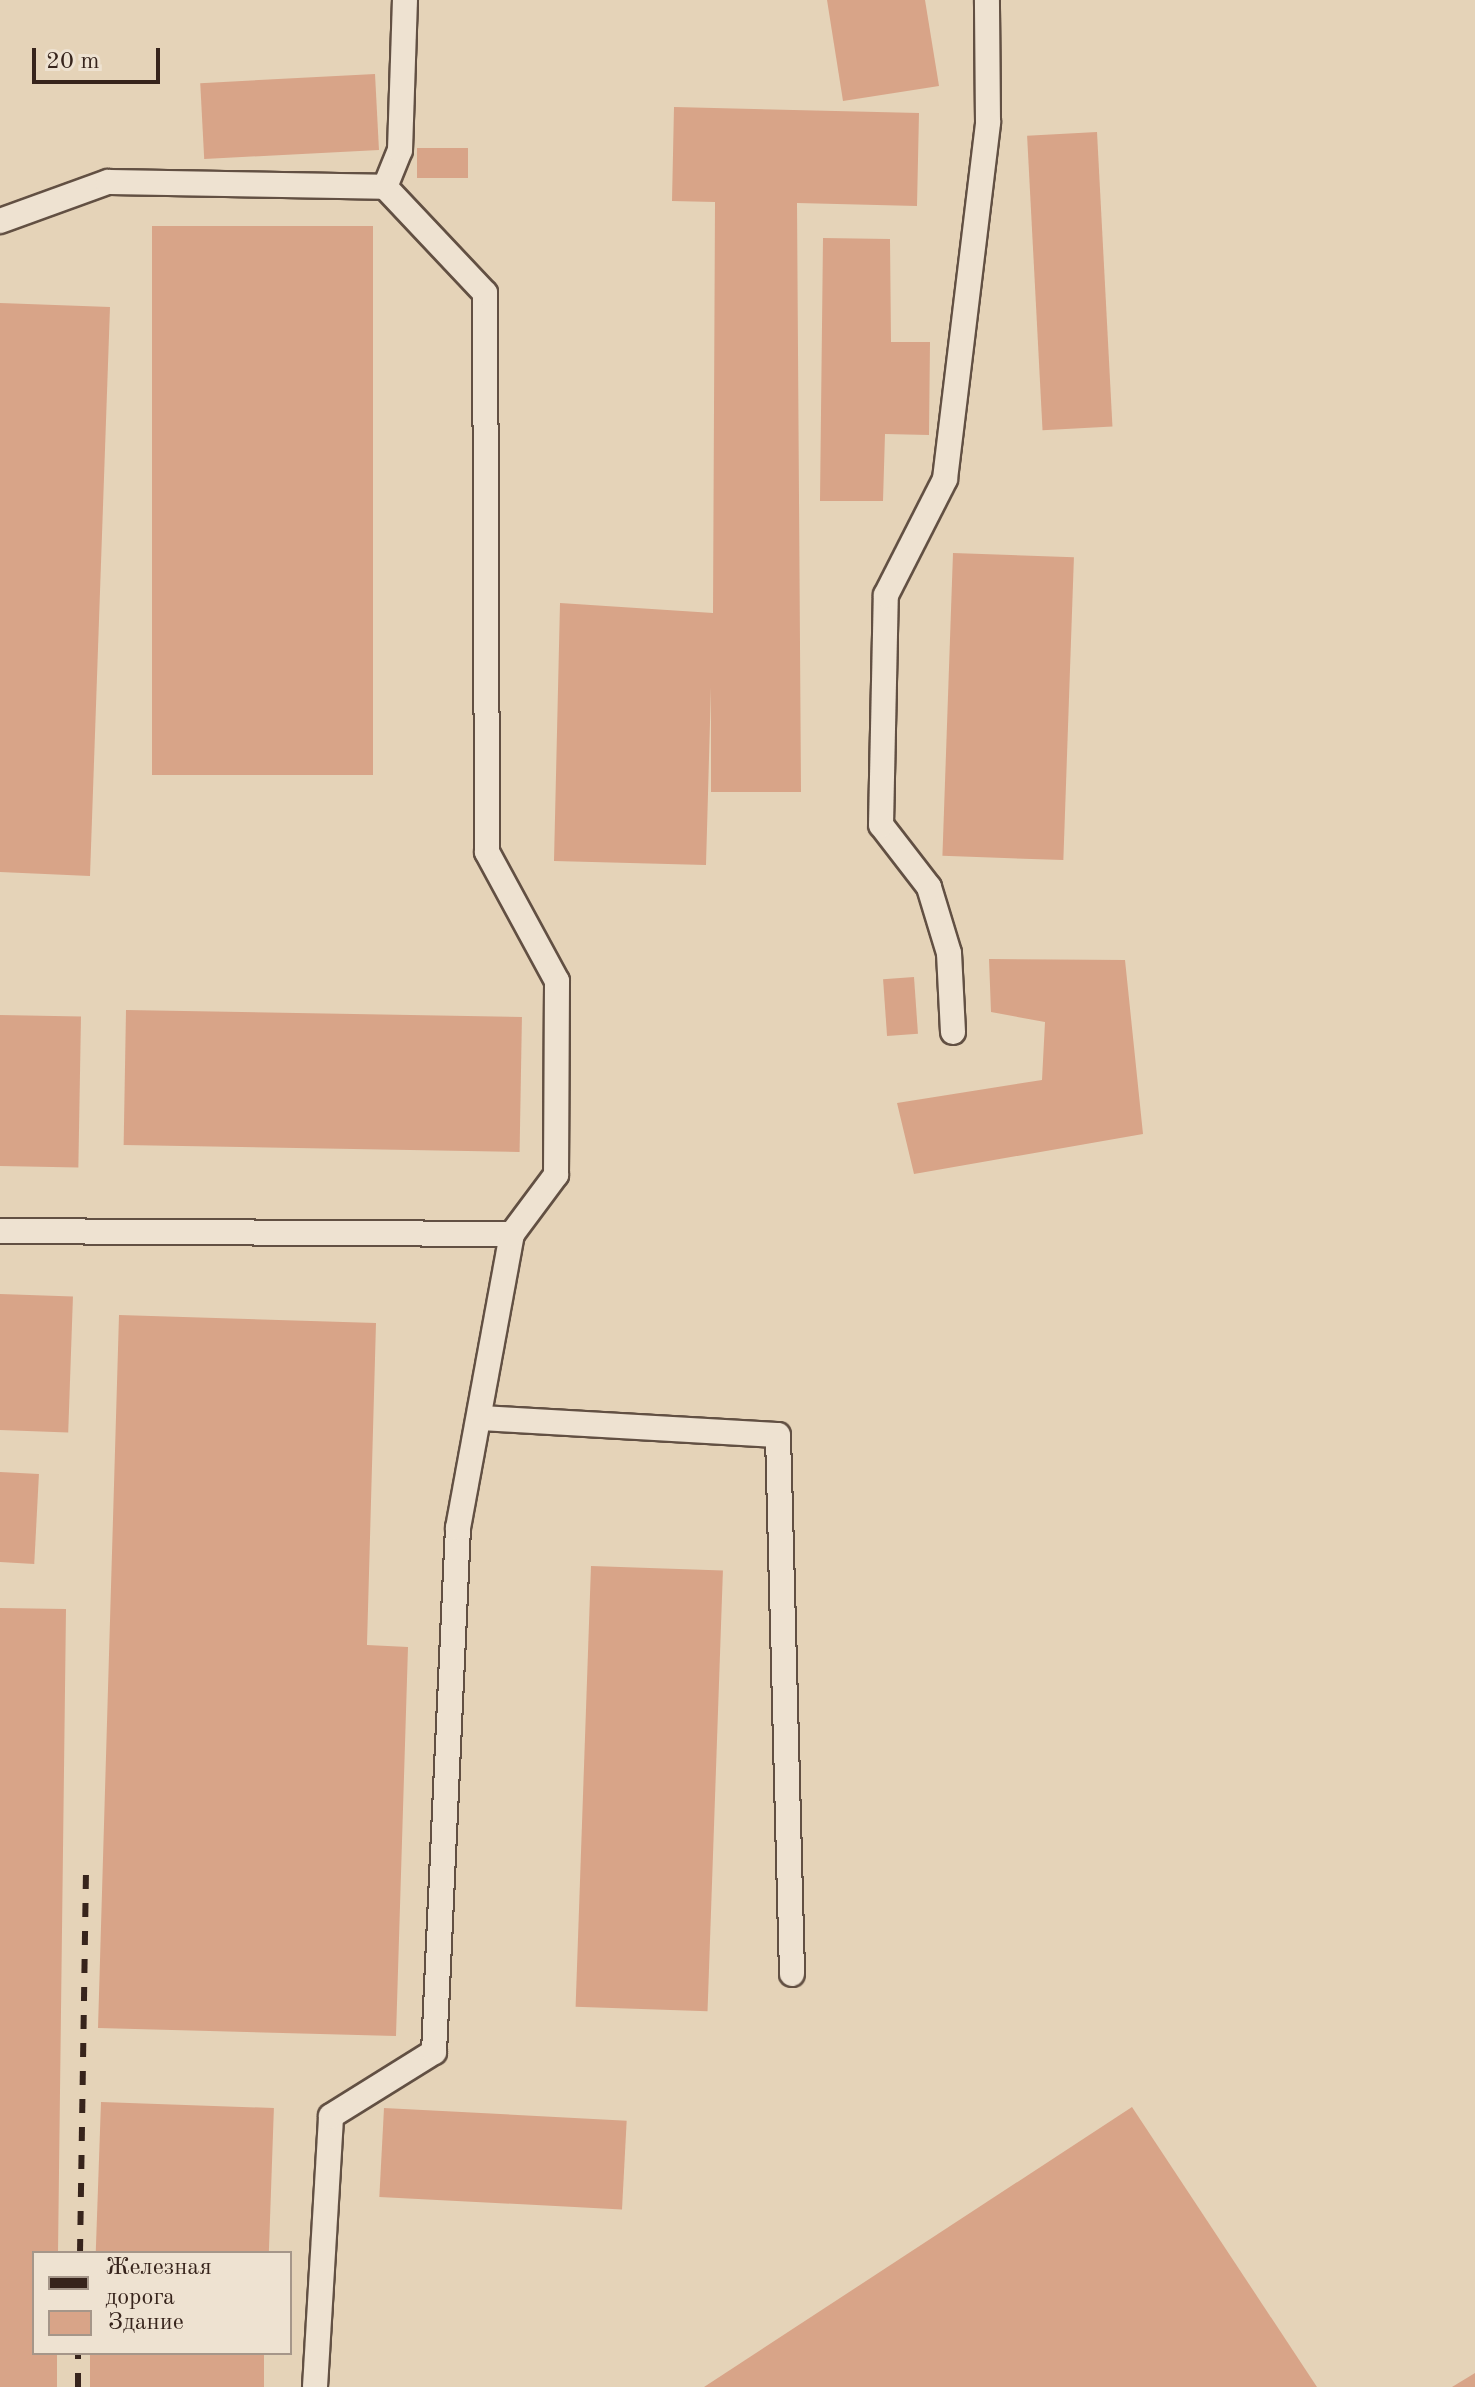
<!DOCTYPE html>
<html>
<head>
<meta charset="utf-8">
<style>
	body { margin:0 }
	#map { position:relative; width:1475px; height:2387px; overflow:hidden; background:#e5d3b8; font-family:"Old Standard TT",serif }
	div>[style] { position:absolute }
	[style*='--x'] { left:calc(var(--x)*1px); top:calc(var(--y)*1px); width:calc(var(--w)*1px); rotate:calc(var(--a)*1deg) }
	.building>* { inset:0; background:#d8a488; transform-origin:0 0 }
	.roads { filter:drop-shadow(2px 0 #625043) drop-shadow(-2px 0 #625043) drop-shadow(0 2px #625043) drop-shadow(0 -2px #625043) }
	.lane>* { height:24px; margin:-12px; padding:0 12px; transform-origin:12px; border-radius:12px; background:#eee2d1 }
	.rail>* { height:6px; margin-top:-3px; transform-origin:0; background:repeating-linear-gradient(90deg,#37241c 0 14px,transparent 0 28px) }
	span { translate:-50% -50%; white-space:nowrap; text-align:center; line-height:1.15; -webkit-text-stroke:6px #eee2d1; paint-order:stroke }
	.legend { position:absolute; left:32px; top:2251px; width:260px; height:104px; box-sizing:border-box; background:#eee2d1; border:2px solid #a59689; margin:0; padding:10px 14px; list-style:none; font-size:24px; color:#37241c }
	.legend li { display:flex; align-items:center; gap:16px; height:40px }
	.legend b { width:40px; border:2px solid #a59689 }
	.scale { position:absolute; left:32px; top:48px; width:128px; height:36px; box-sizing:border-box; border:4px solid #37241c; border-top:0; padding-left:10px; font-size:24px; line-height:28px; white-space:nowrap; color:#37241c; -webkit-text-stroke:6px #eee2d1; paint-order:stroke }
</style>
</head>
<body>
<div id="map">
	<div class="building">
		<div style="clip-path:polygon(827px 0,925px 0,939px 86px,843px 101px)"></div>
		<div style="left:375px;top:74px;width:76px;height:175px;rotate:87deg"></div>
		<div style="clip-path:polygon(674px 107px,919px 113px,917px 206px,797px 203px,801px 792px,711px 792px,711px 687px,706px 865px,554px 861px,560px 603px,713px 613px,715px 202px,672px 201px)"></div>
		<div style="left:1097px;top:132px;width:295px;height:70px;rotate:87deg"></div>
		<div style="left:468px;top:148px;width:30px;height:51px;rotate:90deg"></div>
		<div style="left:152px;top:226px;width:221px;height:549px"></div>
		<div style="clip-path:polygon(823px 238px,890px 239px,891px 342px,930px 342px,929px 435px,885px 434px,883px 501px,820px 501px)"></div>
		<div style="clip-path:polygon(0 303px,110px 307px,90px 876px,0 872px)"></div>
		<div style="left:953px;top:553px;width:121px;height:303px;rotate:2deg"></div>
		<div style="clip-path:polygon(989px 959px,1125px 960px,1143px 1134px,914px 1174px,897px 1103px,1042px 1080px,1045px 1022px,991px 1012px)"></div>
		<div style="left:914px;top:977px;width:57px;height:31px;rotate:86deg"></div>
		<div style="left:126px;top:1010px;width:396px;height:135px;rotate:1deg"></div>
		<div style="left:0;top:1015px;width:81px;height:151px;rotate:1deg"></div>
		<div style="left:0;top:1294px;width:73px;height:136px;rotate:2deg"></div>
		<div style="clip-path:polygon(119px 1315px,376px 1323px,367px 1645px,408px 1647px,396px 2036px,98px 2028px)"></div>
		<div style="left:0;top:1472px;width:39px;height:90px;rotate:3deg"></div>
		<div style="left:591px;top:1566px;width:132px;height:441px;rotate:2deg"></div>
		<div style="clip-path:polygon(0 1608px,66px 1609px,58px 2253px,34px 2253px,34px 2353px,57px 2353px,57px 2387px,0 2387px)"></div>
		<div style="left:101px;top:2102px;width:173px;height:151px;rotate:2deg"></div>
		<div style="clip-path:polygon(1132px 2107px,1317px 2387px,704px 2387px)"></div>
		<div style="left:384px;top:2108px;width:243px;height:89px;rotate:3deg"></div>
		<div style="left:90px;top:2353px;width:174px;height:34px"></div>
		<div style="clip-path:polygon(1475px 2373px,1475px 2387px,1452px 2387px)"></div>
	</div>
	<div class="roads">
		<div class="lane">
			<div style="--x:0;--y:221;--w:115;--a:-19.9"></div>
			<div style="--x:108;--y:182;--w:277;--a:1"></div>
			<div style="--x:953;--y:1032;--w:79;--a:-92.9"></div>
			<div style="--x:949;--y:953;--w:69;--a:-106.9"></div>
			<div style="--x:929;--y:887;--w:78;--a:-127.7"></div>
			<div style="--x:881;--y:825;--w:230;--a:-88.8"></div>
			<div style="--x:886;--y:595;--w:130;--a:-63"></div>
			<div style="--x:945;--y:479;--w:360;--a:-83.1"></div>
			<div style="--x:988;--y:122;--w:122;--a:-90.5"></div>
			<div style="--x:0;--y:1231;--w:512;--a:0.34"></div>
			<div style="--x:480;--y:1418;--w:298;--a:3.3"></div>
			<div style="--x:778;--y:1435;--w:539;--a:88.51"></div>
			<div style="--x:315;--y:2387;--w:271;--a:-86.6"></div>
			<div style="--x:331;--y:2116;--w:121;--a:-31.9"></div>
			<div style="--x:434;--y:2052;--w:525;--a:-87.38"></div>
			<div style="--x:458;--y:1528;--w:299;--a:-79.6"></div>
			<div style="--x:512;--y:1234;--w:74;--a:-53.3"></div>
			<div style="--x:556;--y:1175;--w:194;--a:-89.7"></div>
			<div style="--x:557;--y:981;--w:147;--a:-118.5"></div>
			<div style="--x:487;--y:852;--w:559;--a:-90.2"></div>
			<div style="--x:485;--y:293;--w:146;--a:-133.3"></div>
			<div style="--x:385;--y:187;--w:40;--a:-68"></div>
			<div style="--x:400;--y:150;--w:150;--a:-88.1"></div>
		</div>
	</div>
	<div class="rail">
		<div style="--x:80;--y:2253;--w:386;--a:-89.1"></div>
		<div style="--x:78;--y:2387;--w:34;--a:-90"></div>
	</div>
	<ul class="legend">
	<li><b style="height:10px;background:#37241c"></b>Железная дорога</li>
	<li><b style="height:22px;background:#d8a488"></b>Здание</li>
	</ul>
	<div class="scale">20 m</div>
</div>
</body>
</html>
